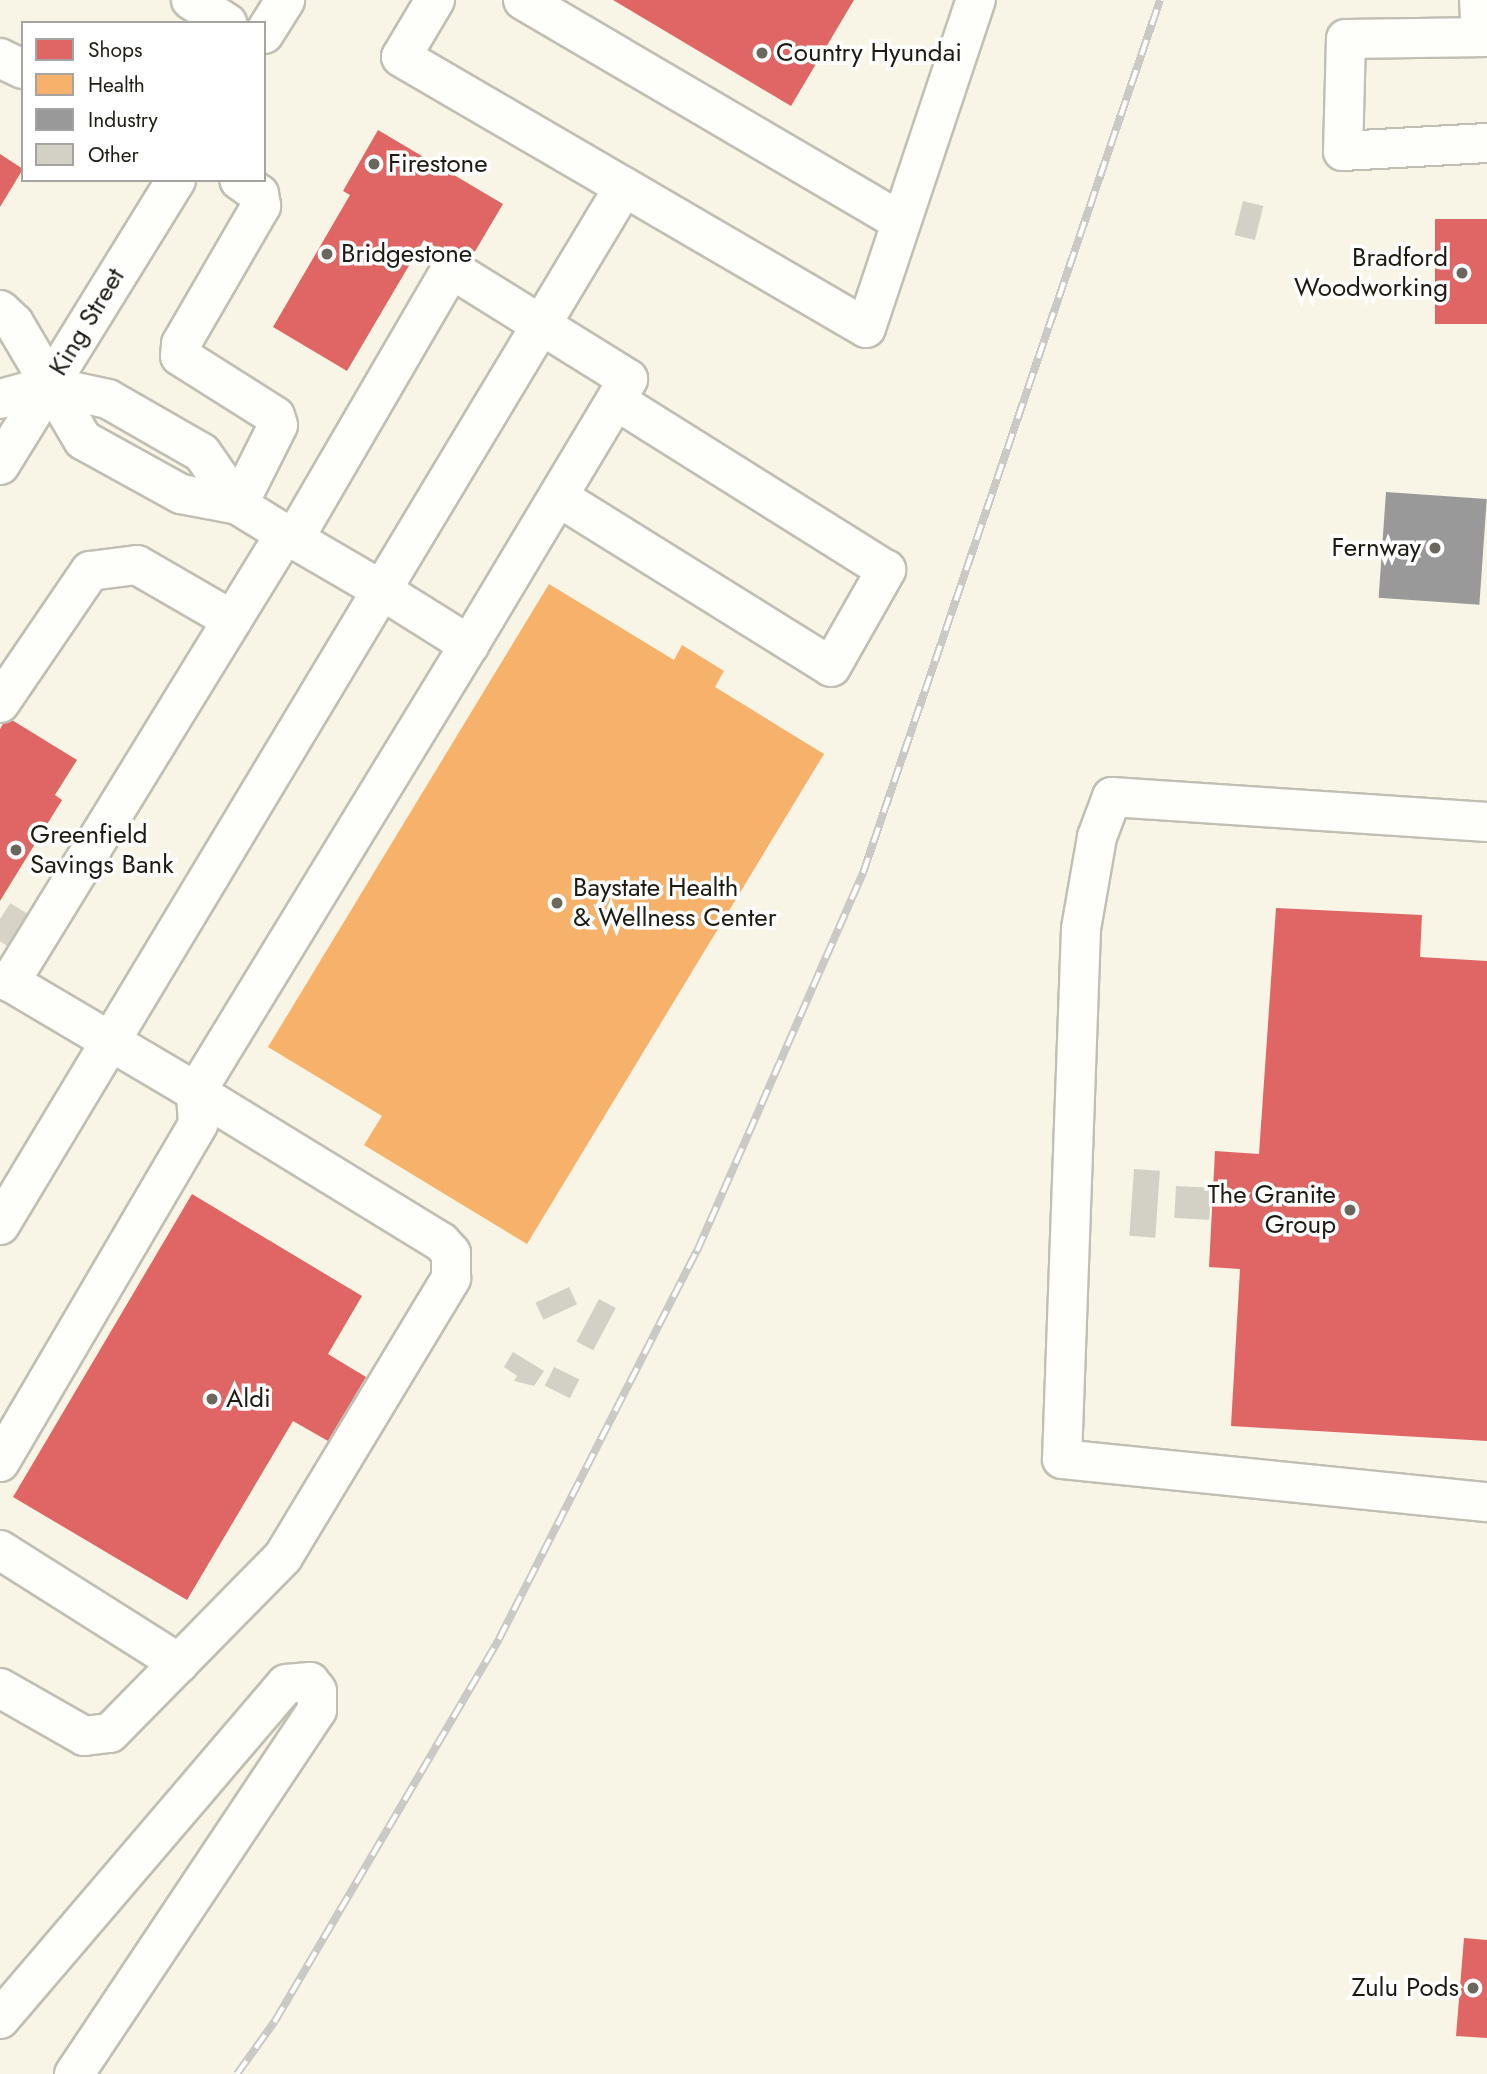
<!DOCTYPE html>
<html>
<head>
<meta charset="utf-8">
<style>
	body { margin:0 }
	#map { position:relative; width:1487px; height:2074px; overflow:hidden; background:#f8f5e7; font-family:Jost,sans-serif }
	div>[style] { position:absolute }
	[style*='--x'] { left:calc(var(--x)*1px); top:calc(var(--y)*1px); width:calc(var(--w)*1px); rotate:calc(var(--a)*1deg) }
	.shops>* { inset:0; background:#e06666; transform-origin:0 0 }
	.health>* { inset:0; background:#f6b26b }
	.industry>* { inset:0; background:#999; transform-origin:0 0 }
	.building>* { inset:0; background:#d3d1c6; transform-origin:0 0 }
	.minor-tunnel>* { height:38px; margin-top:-19px; transform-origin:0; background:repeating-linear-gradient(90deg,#d7d4c7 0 38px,transparent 0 57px) }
	.roads { filter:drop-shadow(2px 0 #c1bfb4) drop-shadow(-2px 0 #c1bfb4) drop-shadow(0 2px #c1bfb4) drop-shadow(0 -2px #c1bfb4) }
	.minor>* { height:38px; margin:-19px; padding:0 19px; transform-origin:19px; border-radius:19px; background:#fefefb }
	.major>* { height:38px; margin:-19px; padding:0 19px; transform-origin:19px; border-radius:19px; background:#fefefb }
	.rail>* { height:8px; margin-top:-4px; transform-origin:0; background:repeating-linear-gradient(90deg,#fff 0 16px,#cac9c5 0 32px); box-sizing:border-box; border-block:2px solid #cac9c5 }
	.dots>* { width:19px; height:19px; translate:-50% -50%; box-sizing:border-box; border:4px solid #fff; border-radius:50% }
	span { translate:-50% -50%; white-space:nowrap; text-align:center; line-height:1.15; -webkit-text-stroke:7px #fff; paint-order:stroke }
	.poi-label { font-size:26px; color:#1d1b12 }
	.left { translate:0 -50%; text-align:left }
	.right { translate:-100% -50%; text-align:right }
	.street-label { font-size:26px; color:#1d1b12 }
	.legend { position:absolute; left:21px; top:21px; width:245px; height:161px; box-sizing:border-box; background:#fff; border:2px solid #a5a4a0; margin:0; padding:9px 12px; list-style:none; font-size:21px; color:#1d1b12 }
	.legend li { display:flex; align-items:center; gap:14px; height:35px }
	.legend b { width:35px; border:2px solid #a5a4a0 }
</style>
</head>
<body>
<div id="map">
	<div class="shops">
		<div style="clip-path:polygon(613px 0,854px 0,791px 106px)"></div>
		<div style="clip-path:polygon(378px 130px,503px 204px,467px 265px,424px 240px,347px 371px,273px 327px,350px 195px,343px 191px)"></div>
		<div style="clip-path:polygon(0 154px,23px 169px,0 207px)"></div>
		<div style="left:1487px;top:219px;width:105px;height:52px;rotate:90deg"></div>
		<div style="clip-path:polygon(7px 717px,77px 760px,55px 795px,62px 800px,0 901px,0 729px)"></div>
		<div style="clip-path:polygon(1276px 908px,1422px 915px,1420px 957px,1487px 961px,1487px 1441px,1231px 1426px,1240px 1269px,1209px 1267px,1215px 1151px,1259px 1154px)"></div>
		<div style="clip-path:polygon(192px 1194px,362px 1296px,328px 1354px,366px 1377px,328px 1441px,293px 1421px,187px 1600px,13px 1497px)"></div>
		<div style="clip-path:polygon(1464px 1938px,1487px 1940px,1487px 2038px,1456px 2036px)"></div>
	</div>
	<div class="health">
		<div style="clip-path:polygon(549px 584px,674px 660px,682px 645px,724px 671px,715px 687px,824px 754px,527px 1244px,364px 1145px,382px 1116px,268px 1047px)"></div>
	</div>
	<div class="industry">
		<div style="left:1386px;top:492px;width:101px;height:106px;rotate:4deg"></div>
	</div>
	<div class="building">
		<div style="left:1243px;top:201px;width:21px;height:35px;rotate:14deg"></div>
		<div style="left:1134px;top:1169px;width:26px;height:67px;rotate:4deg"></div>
		<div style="left:1176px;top:1186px;width:35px;height:32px;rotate:3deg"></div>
		<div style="left:569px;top:1287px;width:19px;height:37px;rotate:65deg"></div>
		<div style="left:599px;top:1299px;width:19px;height:48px;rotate:28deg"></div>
		<div style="clip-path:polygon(513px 1352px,544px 1371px,534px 1386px,514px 1381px,517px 1376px,504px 1367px)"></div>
		<div style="left:554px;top:1367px;width:28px;height:21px;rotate:26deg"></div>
	</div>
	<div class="minor-tunnel">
		<div style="--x:0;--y:919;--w:39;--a:32"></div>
	</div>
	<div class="roads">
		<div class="minor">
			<div style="--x:191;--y:0;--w:43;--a:32.6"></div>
			<div style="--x:435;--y:0;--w:66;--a:120.8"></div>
			<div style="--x:401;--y:57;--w:538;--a:30.23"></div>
			<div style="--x:866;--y:328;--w:346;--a:-71.5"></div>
			<div style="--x:523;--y:0;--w:438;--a:30.4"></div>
			<div style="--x:1479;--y:0;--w:37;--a:87"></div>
			<div style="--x:1487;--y:37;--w:141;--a:179.2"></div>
			<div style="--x:1346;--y:39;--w:112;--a:91.5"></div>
			<div style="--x:1343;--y:151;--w:144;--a:-3.2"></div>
			<div style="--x:0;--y:58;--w:25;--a:26"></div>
			<div style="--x:0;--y:310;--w:19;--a:43"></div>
			<div style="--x:14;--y:323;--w:136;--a:59.5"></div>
			<div style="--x:83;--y:440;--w:112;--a:28.9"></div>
			<div style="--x:181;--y:494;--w:58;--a:10.9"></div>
			<div style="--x:238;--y:505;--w:55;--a:31.7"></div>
			<div style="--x:285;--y:534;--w:10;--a:29"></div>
			<div style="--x:294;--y:539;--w:103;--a:30.3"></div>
			<div style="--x:383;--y:591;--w:102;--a:32.1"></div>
			<div style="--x:469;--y:645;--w:310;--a:-59.1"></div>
			<div style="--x:628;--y:379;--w:208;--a:-148.1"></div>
			<div style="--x:451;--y:269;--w:312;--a:120.2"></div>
			<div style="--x:0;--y:399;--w:50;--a:-15.2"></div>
			<div style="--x:48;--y:386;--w:61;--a:12.2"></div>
			<div style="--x:108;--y:399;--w:108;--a:29.9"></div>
			<div style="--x:202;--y:453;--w:63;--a:55.3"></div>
			<div style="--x:560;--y:498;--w:319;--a:31.9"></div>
			<div style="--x:831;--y:667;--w:112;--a:-60.4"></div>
			<div style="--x:886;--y:570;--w:318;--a:-147.9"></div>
			<div style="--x:238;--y:505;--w:89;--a:-63.4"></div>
			<div style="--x:278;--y:425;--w:9;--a:-108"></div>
			<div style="--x:275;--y:416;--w:112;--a:-147.7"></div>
			<div style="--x:180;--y:356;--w:12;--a:-85"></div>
			<div style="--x:181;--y:344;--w:160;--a:-59.9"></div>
			<div style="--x:261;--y:206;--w:12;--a:-99"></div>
			<div style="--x:259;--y:194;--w:24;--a:-145"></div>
			<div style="--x:285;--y:534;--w:526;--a:121.54"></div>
			<div style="--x:10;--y:982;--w:216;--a:30.6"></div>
			<div style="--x:196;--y:1092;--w:524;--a:-58.59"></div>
			<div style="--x:0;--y:703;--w:160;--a:-55.7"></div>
			<div style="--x:90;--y:571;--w:47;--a:-7.3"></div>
			<div style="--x:137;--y:565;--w:110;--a:30.1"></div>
			<div style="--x:1487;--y:822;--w:376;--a:-176.2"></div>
			<div style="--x:1112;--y:797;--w:43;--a:110.6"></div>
			<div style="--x:1097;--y:837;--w:93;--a:99.9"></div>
			<div style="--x:1081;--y:929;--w:530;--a:92.05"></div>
			<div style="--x:1062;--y:1459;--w:427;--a:5.8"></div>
			<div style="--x:0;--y:1225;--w:1211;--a:-58.99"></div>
			<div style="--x:0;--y:1462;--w:392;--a:-59.6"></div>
			<div style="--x:198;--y:1124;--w:32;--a:-94"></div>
			<div style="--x:0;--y:1550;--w:212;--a:32.3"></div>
			<div style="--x:0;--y:1688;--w:97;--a:29.7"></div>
			<div style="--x:84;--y:1736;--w:26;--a:-7"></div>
			<div style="--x:110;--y:1733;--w:247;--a:-45.5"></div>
			<div style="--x:283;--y:1557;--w:326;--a:-58.9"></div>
			<div style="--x:451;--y:1278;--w:25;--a:-90"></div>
			<div style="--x:451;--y:1253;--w:15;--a:-132"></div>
			<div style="--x:441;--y:1242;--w:287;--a:-148.5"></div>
			<div style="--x:0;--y:2019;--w:440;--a:-49.5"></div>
			<div style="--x:286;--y:1684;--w:24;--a:-5"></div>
			<div style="--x:310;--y:1682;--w:11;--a:52"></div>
			<div style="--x:317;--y:1691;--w:19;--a:90"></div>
			<div style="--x:317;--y:1710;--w:438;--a:123.7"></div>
		</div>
		<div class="major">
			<div style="--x:264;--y:34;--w:40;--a:-58"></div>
			<div style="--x:0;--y:465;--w:335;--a:-58.3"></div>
		</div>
	</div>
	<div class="rail">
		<div style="--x:237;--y:2074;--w:65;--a:-54.4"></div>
		<div style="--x:275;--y:2021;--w:443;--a:-59.6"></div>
		<div style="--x:499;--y:1639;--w:436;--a:-63"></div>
		<div style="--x:697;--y:1251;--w:413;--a:-66.3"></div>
		<div style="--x:863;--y:873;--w:922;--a:-71.21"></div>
	</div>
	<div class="dots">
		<div style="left:762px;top:53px;background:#6a675d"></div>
		<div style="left:374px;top:164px;background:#6a675d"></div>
		<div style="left:327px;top:254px;background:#6a675d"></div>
		<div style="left:1462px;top:273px;background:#6a675d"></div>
		<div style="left:1435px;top:548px;background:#6a675d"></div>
		<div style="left:16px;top:850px;background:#6a675d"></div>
		<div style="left:557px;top:903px;background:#6a675d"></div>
		<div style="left:1350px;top:1210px;background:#6a675d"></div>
		<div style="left:212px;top:1399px;background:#6a675d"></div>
		<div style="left:1473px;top:1988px;background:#6a675d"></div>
	</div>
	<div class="poi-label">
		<span class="left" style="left:776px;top:53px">Country Hyundai</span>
		<span class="left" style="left:388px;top:164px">Firestone</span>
		<span class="left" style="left:341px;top:254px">Bridgestone</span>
		<span class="right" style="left:1448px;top:273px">Bradford<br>Woodworking</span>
		<span class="right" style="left:1421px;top:548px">Fernway</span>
		<span class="left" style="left:30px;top:850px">Greenfield<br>Savings Bank</span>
		<span class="left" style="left:573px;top:903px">Baystate Health<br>&amp; Wellness Center</span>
		<span class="right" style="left:1336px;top:1210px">The Granite<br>Group</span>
		<span class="left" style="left:226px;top:1399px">Aldi</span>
		<span class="right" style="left:1459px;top:1988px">Zulu Pods</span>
	</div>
	<div class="street-label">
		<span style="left:87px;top:322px;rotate:-59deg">King Street</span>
	</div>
	<ul class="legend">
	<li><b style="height:19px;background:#e06666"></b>Shops</li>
	<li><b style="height:19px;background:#f6b26b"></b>Health</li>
	<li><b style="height:19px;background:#999"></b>Industry</li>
	<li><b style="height:19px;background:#d3d1c6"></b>Other</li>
	</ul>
</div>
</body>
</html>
